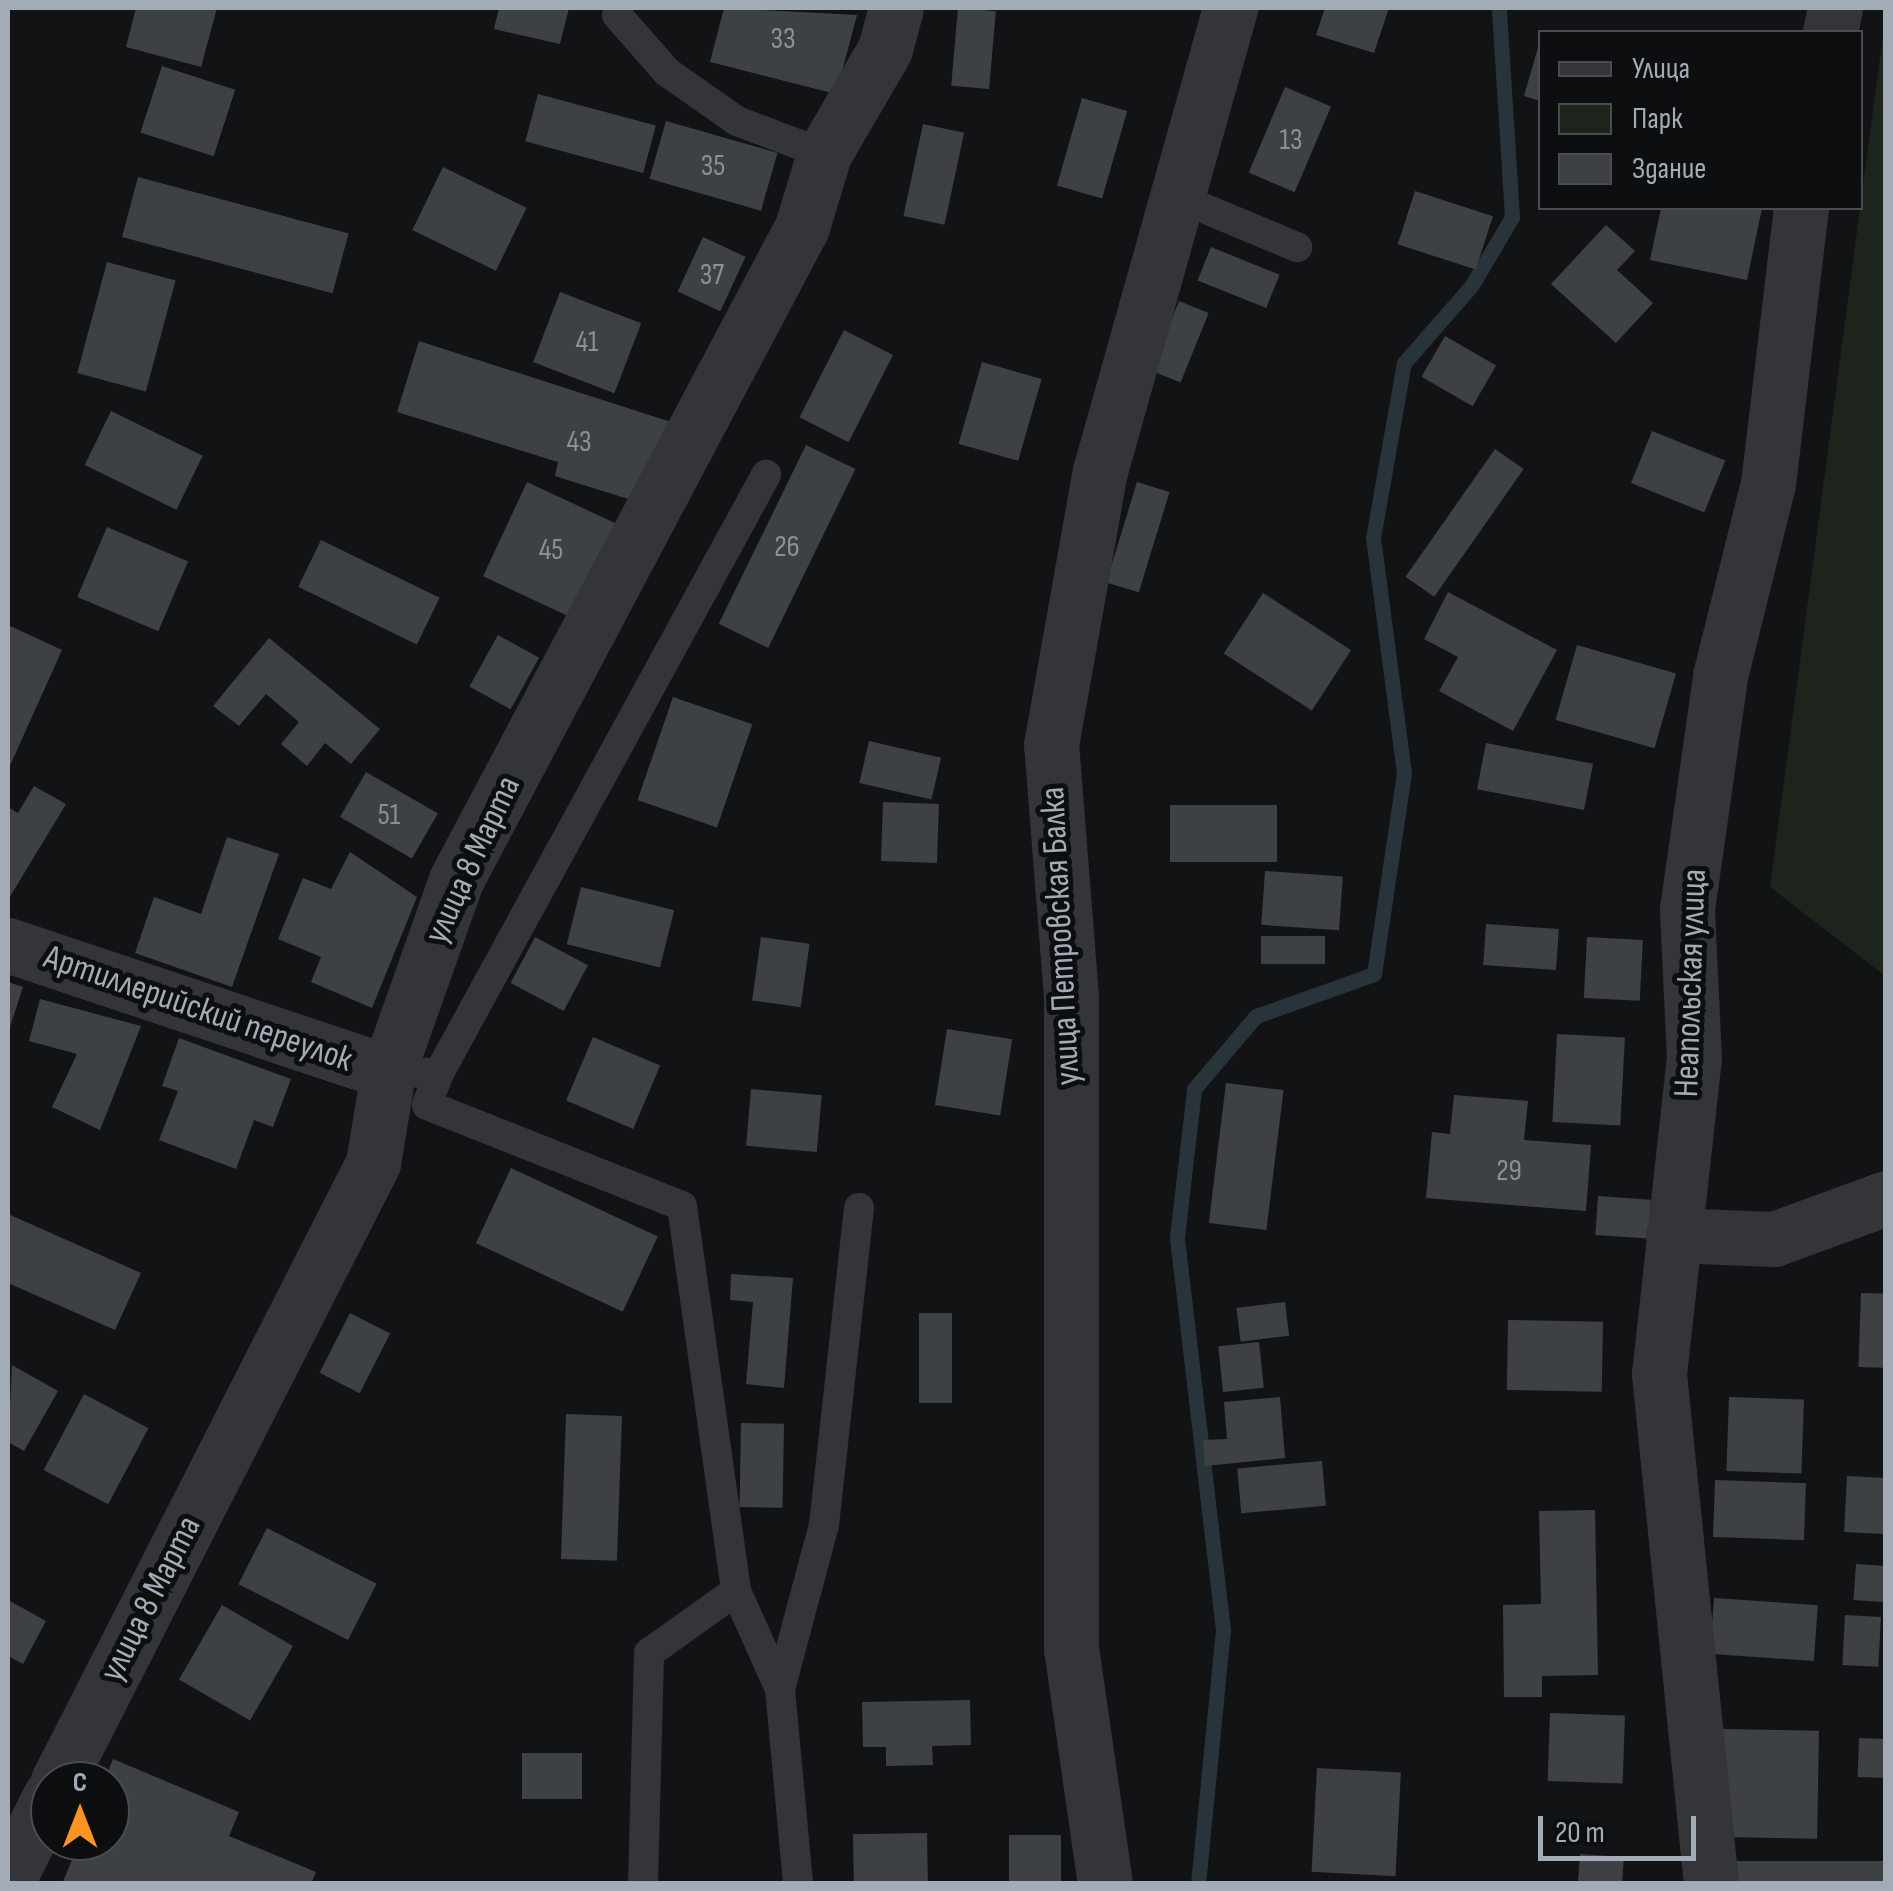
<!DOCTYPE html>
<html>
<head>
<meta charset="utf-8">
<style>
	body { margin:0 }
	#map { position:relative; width:1893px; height:1891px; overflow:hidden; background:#121314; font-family:"Sofia Sans Condensed",sans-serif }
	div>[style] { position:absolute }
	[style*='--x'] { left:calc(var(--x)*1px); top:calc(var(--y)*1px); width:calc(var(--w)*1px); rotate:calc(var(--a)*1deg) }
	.green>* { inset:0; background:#1c241c }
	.stream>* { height:15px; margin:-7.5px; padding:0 7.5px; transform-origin:7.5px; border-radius:7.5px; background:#283439 }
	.building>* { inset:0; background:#3e4144; transform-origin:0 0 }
	.lane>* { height:30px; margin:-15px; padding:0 15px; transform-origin:15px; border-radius:15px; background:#333539 }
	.street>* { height:55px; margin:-27.5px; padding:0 27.5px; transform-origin:27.5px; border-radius:27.5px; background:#333539 }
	span { translate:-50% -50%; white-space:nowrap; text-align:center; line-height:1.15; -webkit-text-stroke:10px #0d0e0f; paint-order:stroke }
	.number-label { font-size:30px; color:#8a909a }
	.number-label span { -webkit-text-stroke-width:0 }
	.street-label { font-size:35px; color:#a3abb6 }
	.frame { position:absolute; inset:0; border:10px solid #a3abb6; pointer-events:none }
	.legend { position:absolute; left:1538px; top:30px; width:325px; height:180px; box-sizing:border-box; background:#0d0e0f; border:2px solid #494d52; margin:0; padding:12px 18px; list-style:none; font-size:30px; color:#a3abb6 }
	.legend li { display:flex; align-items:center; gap:20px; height:50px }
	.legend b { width:50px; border:2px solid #494d52 }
	.north { position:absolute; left:30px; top:1761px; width:100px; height:100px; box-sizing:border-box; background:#0d0e0f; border:2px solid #494d52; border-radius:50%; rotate:0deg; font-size:28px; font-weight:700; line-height:40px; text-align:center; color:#a3abb6 }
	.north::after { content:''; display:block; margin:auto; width:35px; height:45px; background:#ff9320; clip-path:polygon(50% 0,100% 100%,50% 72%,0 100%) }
	.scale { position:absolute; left:1538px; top:1816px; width:158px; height:45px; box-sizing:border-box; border:5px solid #a3abb6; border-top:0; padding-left:12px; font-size:30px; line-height:35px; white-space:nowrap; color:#a3abb6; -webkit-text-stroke:8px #0d0e0f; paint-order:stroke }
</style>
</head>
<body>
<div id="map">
	<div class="green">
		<div style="clip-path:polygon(1885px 20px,1885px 976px,1770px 887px)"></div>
	</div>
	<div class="stream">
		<div style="--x:1198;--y:1884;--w:255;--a:-84.4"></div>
		<div style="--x:1223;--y:1630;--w:396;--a:-96.7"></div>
		<div style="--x:1177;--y:1237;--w:149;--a:-83.4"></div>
		<div style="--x:1194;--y:1089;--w:96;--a:-49.7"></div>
		<div style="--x:1256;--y:1016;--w:125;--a:-19.6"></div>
		<div style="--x:1374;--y:974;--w:203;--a:-81.5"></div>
		<div style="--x:1404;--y:773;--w:237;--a:-97.5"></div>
		<div style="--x:1373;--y:538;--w:178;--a:-80"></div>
		<div style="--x:1404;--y:363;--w:103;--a:-48.9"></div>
		<div style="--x:1472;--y:285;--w:79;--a:-59.5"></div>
		<div style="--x:1512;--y:217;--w:209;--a:-93.6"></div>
	</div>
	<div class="building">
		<div style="clip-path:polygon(136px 8px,217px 8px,201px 67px,126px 47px)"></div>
		<div style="clip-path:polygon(499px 8px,569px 8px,560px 44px,494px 29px)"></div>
		<div style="clip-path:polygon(724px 8px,857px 15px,836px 94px,710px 62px)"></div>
		<div style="left:958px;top:8px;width:38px;height:78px;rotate:5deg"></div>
		<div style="clip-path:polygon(1325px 8px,1389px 8px,1374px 53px,1316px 35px)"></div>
		<div style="clip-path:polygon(1539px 44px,1540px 44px,1540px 101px,1524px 96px)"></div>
		<div style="left:162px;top:66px;width:77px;height:70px;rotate:18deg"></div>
		<div style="left:1285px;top:87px;width:50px;height:93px;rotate:23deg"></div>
		<div style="left:538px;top:94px;width:122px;height:49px;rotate:15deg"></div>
		<div style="left:1082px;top:98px;width:47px;height:91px;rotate:16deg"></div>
		<div style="left:666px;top:121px;width:116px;height:60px;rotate:16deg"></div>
		<div style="left:923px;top:124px;width:42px;height:94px;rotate:12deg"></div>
		<div style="left:443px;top:167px;width:93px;height:70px;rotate:26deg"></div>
		<div style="left:138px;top:177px;width:218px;height:62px;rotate:15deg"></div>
		<div style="left:1415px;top:191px;width:82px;height:56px;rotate:18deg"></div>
		<div style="clip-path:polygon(1661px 208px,1762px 208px,1747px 280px,1650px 260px)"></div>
		<div style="clip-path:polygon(1606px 225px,1635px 251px,1617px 270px,1653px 303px,1616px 343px,1551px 284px)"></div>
		<div style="left:703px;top:237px;width:47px;height:60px;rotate:25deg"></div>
		<div style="left:1211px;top:247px;width:74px;height:36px;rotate:22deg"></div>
		<div style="left:107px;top:262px;width:71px;height:115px;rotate:15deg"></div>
		<div style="left:560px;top:292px;width:87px;height:75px;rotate:21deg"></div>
		<div style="left:1179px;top:301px;width:32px;height:75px;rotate:22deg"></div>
		<div style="left:844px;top:330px;width:55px;height:98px;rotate:27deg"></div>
		<div style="left:1445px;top:336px;width:59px;height:47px;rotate:30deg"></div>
		<div style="clip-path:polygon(419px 341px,671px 422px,644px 504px,555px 476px,558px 462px,397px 412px)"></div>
		<div style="left:982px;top:362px;width:62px;height:85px;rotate:16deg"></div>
		<div style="left:111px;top:411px;width:102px;height:60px;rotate:26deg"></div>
		<div style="left:1652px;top:431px;width:79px;height:56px;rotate:22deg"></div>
		<div style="left:806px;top:445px;width:55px;height:199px;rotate:26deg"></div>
		<div style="left:1495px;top:449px;width:35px;height:156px;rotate:35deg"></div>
		<div style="left:527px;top:482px;width:101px;height:104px;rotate:25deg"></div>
		<div style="left:1137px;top:482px;width:34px;height:105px;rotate:17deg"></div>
		<div style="left:107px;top:527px;width:88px;height:76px;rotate:23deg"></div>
		<div style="left:321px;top:540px;width:132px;height:52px;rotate:26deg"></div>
		<div style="clip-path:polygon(1448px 592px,1557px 650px,1513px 731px,1439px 691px,1458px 657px,1424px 639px)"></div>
		<div style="left:1263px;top:593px;width:105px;height:72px;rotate:33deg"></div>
		<div style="clip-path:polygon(8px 625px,62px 650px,8px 770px)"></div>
		<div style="left:498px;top:635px;width:47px;height:59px;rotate:29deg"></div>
		<div style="clip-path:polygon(269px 638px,380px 729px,351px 764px,325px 743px,307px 766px,281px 744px,299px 722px,266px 694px,239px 726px,213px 706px)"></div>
		<div style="left:1577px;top:645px;width:103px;height:78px;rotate:16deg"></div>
		<div style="left:673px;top:697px;width:84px;height:109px;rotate:19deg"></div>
		<div style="left:869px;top:741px;width:74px;height:43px;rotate:13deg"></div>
		<div style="left:1486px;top:743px;width:109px;height:47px;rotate:11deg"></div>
		<div style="left:366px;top:772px;width:83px;height:52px;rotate:30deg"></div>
		<div style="clip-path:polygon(34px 786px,66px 804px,8px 900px,8px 807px,18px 813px)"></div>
		<div style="left:883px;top:802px;width:56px;height:59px;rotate:2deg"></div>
		<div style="left:1170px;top:805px;width:107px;height:57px"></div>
		<div style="clip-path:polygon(227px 837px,279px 854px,232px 987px,135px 953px,154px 897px,201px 914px)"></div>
		<div style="clip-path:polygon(350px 852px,417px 897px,372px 1008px,311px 982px,321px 957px,278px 939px,303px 878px,331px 889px)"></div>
		<div style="left:1265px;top:871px;width:78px;height:54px;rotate:4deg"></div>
		<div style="left:581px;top:887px;width:96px;height:59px;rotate:14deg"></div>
		<div style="left:1486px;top:924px;width:73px;height:41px;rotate:4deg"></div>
		<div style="left:1261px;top:936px;width:64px;height:28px"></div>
		<div style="left:535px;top:937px;width:60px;height:52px;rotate:28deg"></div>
		<div style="left:761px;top:937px;width:49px;height:64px;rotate:8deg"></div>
		<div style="left:1587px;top:937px;width:56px;height:61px;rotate:3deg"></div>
		<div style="clip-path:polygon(8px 982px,23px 987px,8px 1033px)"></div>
		<div style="clip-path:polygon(40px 999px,141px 1026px,100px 1130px,52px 1107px,77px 1054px,29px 1041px)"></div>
		<div style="left:947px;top:1029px;width:66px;height:77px;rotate:9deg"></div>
		<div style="left:1557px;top:1034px;width:68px;height:88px;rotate:3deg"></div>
		<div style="left:593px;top:1037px;width:73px;height:69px;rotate:23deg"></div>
		<div style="clip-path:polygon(179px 1038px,291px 1079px,273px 1127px,254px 1120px,236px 1169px,159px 1140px,178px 1091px,162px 1086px)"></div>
		<div style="left:1226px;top:1083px;width:58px;height:141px;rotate:7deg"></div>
		<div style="left:751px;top:1089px;width:71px;height:57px;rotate:5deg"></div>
		<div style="clip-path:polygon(1454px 1095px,1528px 1101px,1524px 1140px,1591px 1145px,1586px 1211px,1426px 1198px,1432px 1132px,1450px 1134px)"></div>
		<div style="left:511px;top:1168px;width:162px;height:83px;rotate:25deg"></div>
		<div style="left:1598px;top:1196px;width:53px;height:39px;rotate:4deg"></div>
		<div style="clip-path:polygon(8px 1214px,141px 1273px,115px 1330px,8px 1283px)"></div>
		<div style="clip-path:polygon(731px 1274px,793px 1278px,784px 1388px,746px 1384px,753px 1302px,730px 1300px)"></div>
		<div style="left:1861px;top:1293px;width:25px;height:74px;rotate:2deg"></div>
		<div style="left:1285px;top:1302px;width:34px;height:49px;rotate:83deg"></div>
		<div style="left:350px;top:1313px;width:45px;height:67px;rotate:27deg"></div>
		<div style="left:919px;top:1313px;width:33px;height:90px"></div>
		<div style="left:1508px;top:1320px;width:95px;height:70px;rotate:1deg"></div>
		<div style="left:1259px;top:1342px;width:46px;height:41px;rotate:84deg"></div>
		<div style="clip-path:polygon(12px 1365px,58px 1391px,24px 1451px,8px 1442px)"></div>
		<div style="left:84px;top:1394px;width:73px;height:86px;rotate:28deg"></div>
		<div style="clip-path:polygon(1280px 1397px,1285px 1458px,1205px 1466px,1203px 1440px,1227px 1439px,1224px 1402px)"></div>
		<div style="left:1729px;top:1397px;width:75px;height:74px;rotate:2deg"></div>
		<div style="left:566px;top:1414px;width:56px;height:145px;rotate:2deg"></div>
		<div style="left:741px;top:1423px;width:43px;height:84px;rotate:1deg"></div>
		<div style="left:1322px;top:1461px;width:45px;height:85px;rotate:85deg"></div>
		<div style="left:1847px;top:1476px;width:39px;height:56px;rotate:3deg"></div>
		<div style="left:1715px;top:1480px;width:91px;height:57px;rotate:2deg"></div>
		<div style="clip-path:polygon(1595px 1510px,1598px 1675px,1542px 1676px,1542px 1697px,1504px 1697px,1503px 1605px,1541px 1604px,1539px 1511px)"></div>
		<div style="left:267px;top:1528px;width:123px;height:63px;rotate:27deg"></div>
		<div style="left:1856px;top:1564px;width:30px;height:36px;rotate:4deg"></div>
		<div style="left:1714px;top:1598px;width:104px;height:56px;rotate:4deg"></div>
		<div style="clip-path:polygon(8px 1600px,46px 1621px,23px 1664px,8px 1656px)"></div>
		<div style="left:222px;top:1605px;width:82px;height:86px;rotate:30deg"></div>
		<div style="left:1845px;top:1615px;width:36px;height:50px;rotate:3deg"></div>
		<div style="clip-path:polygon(970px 1700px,971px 1745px,932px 1746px,933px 1765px,886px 1766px,886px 1747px,863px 1747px,862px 1702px)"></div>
		<div style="left:1550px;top:1713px;width:75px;height:68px;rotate:2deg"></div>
		<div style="left:1722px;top:1729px;width:97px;height:108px;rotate:1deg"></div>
		<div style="left:1859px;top:1738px;width:27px;height:39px;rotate:2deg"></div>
		<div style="left:522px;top:1753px;width:60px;height:46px"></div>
		<div style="clip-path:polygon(113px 1759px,239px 1812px,229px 1836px,316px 1872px,311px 1884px,62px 1884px,80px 1841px,110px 1841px,104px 1781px)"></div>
		<div style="left:1317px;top:1768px;width:84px;height:104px;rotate:3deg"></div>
		<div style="left:927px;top:1833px;width:51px;height:74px;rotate:89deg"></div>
		<div style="left:1061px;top:1835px;width:49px;height:52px;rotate:90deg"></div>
		<div style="left:1580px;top:1854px;width:44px;height:30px;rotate:4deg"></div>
		<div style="left:1719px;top:1861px;width:167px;height:23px"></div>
	</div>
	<div class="lane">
		<div style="--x:617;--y:15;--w:76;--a:48.7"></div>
		<div style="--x:667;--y:72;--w:85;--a:35"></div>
		<div style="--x:737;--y:121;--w:93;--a:20.8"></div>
		<div style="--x:1182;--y:199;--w:125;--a:22.7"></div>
		<div style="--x:388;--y:1072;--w:51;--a:1.1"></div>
		<div style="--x:439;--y:1073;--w:34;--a:111"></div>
		<div style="--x:427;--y:1105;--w:274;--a:21.6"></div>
		<div style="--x:682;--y:1206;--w:389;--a:82"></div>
		<div style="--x:736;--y:1591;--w:107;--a:65.8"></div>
		<div style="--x:780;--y:1689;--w:196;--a:84.7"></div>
		<div style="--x:439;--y:1073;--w:682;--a:-61.33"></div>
		<div style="--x:780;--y:1689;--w:170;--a:-75"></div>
		<div style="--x:824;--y:1525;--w:319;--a:-83.7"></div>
		<div style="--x:643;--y:1884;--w:231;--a:-88.5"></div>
		<div style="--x:649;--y:1653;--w:107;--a:-35.5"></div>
	</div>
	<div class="street">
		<div style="--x:1830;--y:32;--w:25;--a:-78"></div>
		<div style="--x:8;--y:945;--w:401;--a:18.5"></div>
		<div style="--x:1673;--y:1235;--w:101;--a:2.3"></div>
		<div style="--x:1774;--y:1239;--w:119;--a:-20.1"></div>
		<div style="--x:58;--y:1781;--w:694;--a:-62.99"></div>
		<div style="--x:373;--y:1163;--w:92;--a:-80.6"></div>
		<div style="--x:388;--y:1072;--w:204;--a:-70.5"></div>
		<div style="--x:456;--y:880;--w:739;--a:-62.08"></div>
		<div style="--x:802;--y:227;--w:76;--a:-73.2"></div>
		<div style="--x:824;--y:154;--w:121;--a:-59.8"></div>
		<div style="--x:885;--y:49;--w:42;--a:-75"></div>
		<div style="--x:8;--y:1880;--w:94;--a:-63.4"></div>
		<div style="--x:1105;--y:1884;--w:237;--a:-98.2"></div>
		<div style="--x:1071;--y:1649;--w:652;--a:-90"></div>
		<div style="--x:1071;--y:997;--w:253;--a:-94.5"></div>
		<div style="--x:1051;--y:745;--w:278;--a:-79.9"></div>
		<div style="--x:1100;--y:471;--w:481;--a:-74.3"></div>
		<div style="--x:1711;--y:1884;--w:513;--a:-95.82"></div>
		<div style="--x:1659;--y:1374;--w:317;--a:-83.7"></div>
		<div style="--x:1694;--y:1059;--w:150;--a:-92.7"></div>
		<div style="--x:1687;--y:909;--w:235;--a:-81.9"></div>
		<div style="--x:1720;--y:676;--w:198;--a:-76"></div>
		<div style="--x:1768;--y:484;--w:278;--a:-83.2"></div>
	</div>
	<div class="number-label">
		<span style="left:783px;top:39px">33</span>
		<span style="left:1291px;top:140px">13</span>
		<span style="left:713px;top:166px">35</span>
		<span style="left:712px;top:275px">37</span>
		<span style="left:587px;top:342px">41</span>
		<span style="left:579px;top:442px">43</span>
		<span style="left:787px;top:547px">26</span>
		<span style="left:551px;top:550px">45</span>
		<span style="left:389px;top:815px">51</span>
		<span style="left:1509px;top:1171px">29</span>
	</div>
	<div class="street-label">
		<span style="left:473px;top:860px;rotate:-65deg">улица 8 Марта</span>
		<span style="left:1061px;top:936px;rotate:-93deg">улица Петровская Балка</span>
		<span style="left:1691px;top:983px;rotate:-88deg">Неапольская улица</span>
		<span style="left:198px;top:1009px;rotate:19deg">Артиллерийский переулок</span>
		<span style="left:151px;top:1599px;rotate:-63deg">улица 8 Марта</span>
	</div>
	<div class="frame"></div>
	<ul class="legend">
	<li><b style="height:12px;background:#333539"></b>Улица</li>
	<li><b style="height:28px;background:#1c241c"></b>Парк</li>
	<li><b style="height:28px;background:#3e4144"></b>Здание</li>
	</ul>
	<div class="north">С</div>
	<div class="scale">20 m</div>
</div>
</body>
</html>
